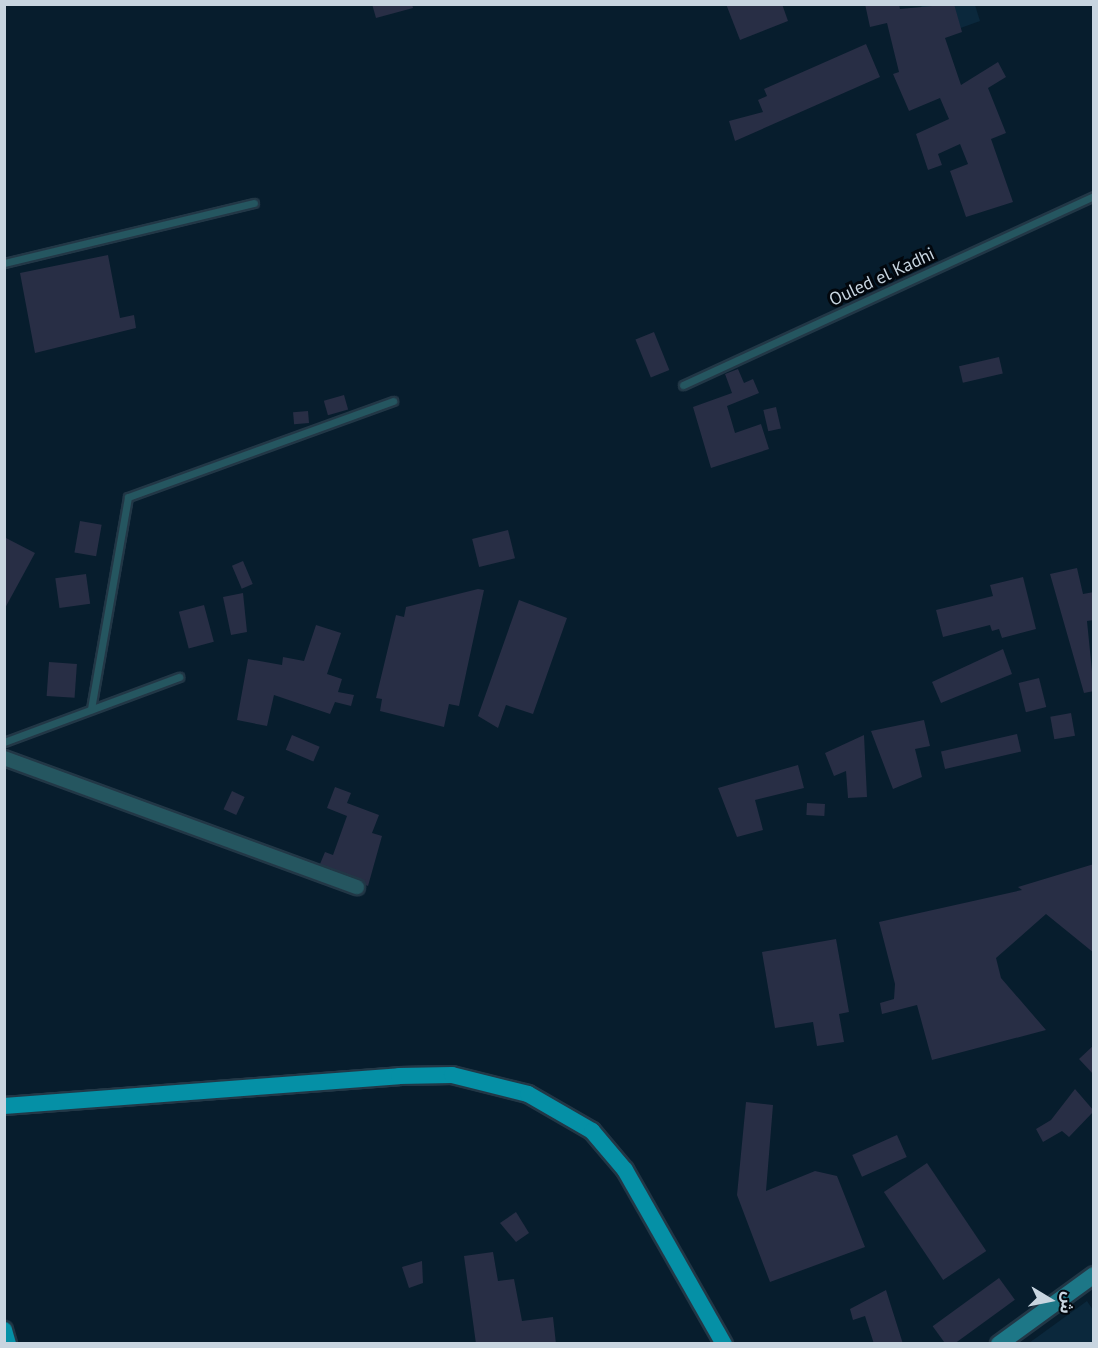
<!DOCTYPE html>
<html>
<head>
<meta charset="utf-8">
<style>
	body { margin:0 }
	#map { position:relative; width:1098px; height:1348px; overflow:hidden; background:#071d2d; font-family:"PT Sans","Noto Sans Arabic",sans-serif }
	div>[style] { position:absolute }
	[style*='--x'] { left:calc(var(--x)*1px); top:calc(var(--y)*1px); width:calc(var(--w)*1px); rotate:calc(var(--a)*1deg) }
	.built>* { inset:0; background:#0b283c }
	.building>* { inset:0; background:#282e45; transform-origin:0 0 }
	.roads { filter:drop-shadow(2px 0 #223746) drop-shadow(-2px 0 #223746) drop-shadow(0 2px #223746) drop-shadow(0 -2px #223746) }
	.service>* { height:7px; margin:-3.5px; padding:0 3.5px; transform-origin:3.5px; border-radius:3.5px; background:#255660 }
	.minor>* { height:14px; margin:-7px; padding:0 7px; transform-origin:7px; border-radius:7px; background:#255660 }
	.secondary>* { height:16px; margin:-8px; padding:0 8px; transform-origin:8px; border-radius:8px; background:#1d7787 }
	.primary>* { height:16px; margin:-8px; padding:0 8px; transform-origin:8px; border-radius:8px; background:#0590a6 }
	span { translate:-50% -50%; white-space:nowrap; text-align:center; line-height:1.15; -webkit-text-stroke:6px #02070d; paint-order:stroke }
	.street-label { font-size:18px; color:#c8d5e0 }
	.frame { position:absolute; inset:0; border:6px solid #c8d5e0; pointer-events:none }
	.north { position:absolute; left:1020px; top:1270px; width:60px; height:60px; -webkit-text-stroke:4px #02070d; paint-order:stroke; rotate:100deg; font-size:16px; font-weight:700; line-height:24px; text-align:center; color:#c8d5e0 }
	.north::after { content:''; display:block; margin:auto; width:21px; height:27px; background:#c8d5e0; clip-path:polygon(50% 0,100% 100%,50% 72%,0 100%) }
</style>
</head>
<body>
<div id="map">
	<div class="built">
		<div style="clip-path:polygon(921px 5px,975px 5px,980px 21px,930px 39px)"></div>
		<div style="clip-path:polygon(1087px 1301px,1093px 1310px,1093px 1343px,1029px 1343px)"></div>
	</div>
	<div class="building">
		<div style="clip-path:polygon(372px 4px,412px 4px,413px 8px,376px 18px)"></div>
		<div style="clip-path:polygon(726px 4px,782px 4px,788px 21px,740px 40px)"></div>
		<div style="clip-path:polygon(865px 4px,899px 4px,900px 9px,954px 4px,962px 32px,945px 38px,961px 85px,998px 62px,1006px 77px,988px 88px,1006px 133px,991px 139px,1013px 202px,966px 217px,950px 171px,968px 164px,960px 144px,938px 154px,942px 165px,928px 170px,916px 134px,949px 119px,940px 98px,909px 111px,893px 74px,899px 72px,887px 23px,870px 27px)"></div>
		<div style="clip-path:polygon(866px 44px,880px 77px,735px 141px,729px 121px,763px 112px,758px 100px,767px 96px,764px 89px)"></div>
		<div style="clip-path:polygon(108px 255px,120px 318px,134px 315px,136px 328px,35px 353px,20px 273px)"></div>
		<div style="left:654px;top:332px;width:41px;height:20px;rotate:68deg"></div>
		<div style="left:999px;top:357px;width:17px;height:41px;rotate:77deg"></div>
		<div style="clip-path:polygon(738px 369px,744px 383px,753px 379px,759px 393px,727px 406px,735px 433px,761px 424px,769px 449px,711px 468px,693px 407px,732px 393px,725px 374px)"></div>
		<div style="left:344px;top:395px;width:15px;height:21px;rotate:74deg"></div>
		<div style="left:776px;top:407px;width:22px;height:13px;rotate:77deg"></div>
		<div style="left:308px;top:411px;width:12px;height:15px;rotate:85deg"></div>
		<div style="left:80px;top:521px;width:22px;height:32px;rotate:10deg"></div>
		<div style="left:508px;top:530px;width:29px;height:37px;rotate:76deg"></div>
		<div style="clip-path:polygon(4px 537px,35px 553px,4px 610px)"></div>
		<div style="left:243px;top:561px;width:25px;height:12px;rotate:67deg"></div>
		<div style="clip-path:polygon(1077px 568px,1083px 594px,1094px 592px,1094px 620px,1087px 621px,1094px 691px,1084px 693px,1050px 574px)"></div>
		<div style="left:86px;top:574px;width:30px;height:31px;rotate:82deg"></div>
		<div style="clip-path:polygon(1023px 577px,1036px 629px,1002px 638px,999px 629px,992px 631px,990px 625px,943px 637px,936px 610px,993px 596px,990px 585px)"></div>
		<div style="clip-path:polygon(478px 589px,484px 590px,459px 706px,449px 704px,444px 727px,380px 711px,382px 699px,376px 698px,396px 615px,404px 617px,406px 607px)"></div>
		<div style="clip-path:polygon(243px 593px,247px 632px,231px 635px,223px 597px)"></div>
		<div style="clip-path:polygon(519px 600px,567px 618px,533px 714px,506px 705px,498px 728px,478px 716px)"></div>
		<div style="left:204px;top:605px;width:38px;height:26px;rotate:75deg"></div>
		<div style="clip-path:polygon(316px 625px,341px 633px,327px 674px,342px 679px,338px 692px,354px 695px,351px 706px,335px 702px,330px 714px,274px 695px,267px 726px,237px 720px,248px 659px,282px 665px,283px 657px,304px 661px)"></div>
		<div style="clip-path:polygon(1003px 649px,1012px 674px,941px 703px,932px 682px)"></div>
		<div style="left:49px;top:662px;width:28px;height:34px;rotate:4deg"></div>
		<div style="left:1039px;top:678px;width:30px;height:21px;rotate:76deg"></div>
		<div style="left:1071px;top:713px;width:23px;height:21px;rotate:80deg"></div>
		<div style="clip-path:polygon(924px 720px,930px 746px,915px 749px,922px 777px,893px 789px,871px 731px)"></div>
		<div style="left:1017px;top:734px;width:18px;height:78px;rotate:77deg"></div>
		<div style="left:292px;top:735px;width:30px;height:16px;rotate:23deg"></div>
		<div style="clip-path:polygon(864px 735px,867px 797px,848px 798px,846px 771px,834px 776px,825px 753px)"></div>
		<div style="clip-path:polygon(798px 765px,804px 788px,755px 800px,763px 830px,737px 837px,718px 788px)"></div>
		<div style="clip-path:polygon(335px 787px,351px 793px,347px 803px,379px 815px,372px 833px,382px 836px,368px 886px,320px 864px,325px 852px,333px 855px,347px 816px,327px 808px)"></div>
		<div style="left:232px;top:791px;width:14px;height:20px;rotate:25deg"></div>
		<div style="left:807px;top:803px;width:18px;height:12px;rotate:3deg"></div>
		<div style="clip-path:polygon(1094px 864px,1094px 953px,1046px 914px,996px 958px,1001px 978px,1046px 1030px,932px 1060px,917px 1005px,882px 1014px,880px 1003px,894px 999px,895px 984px,879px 922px,1022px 890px,1018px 887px)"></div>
		<div style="clip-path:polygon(836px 939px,849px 1012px,839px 1014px,844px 1042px,817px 1046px,813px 1022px,775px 1028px,762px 952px)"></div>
		<div style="clip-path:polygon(1094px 1045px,1094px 1075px,1079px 1059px)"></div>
		<div style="clip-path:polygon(1075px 1089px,1094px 1111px,1069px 1137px,1062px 1131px,1043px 1142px,1036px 1129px,1051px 1120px)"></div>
		<div style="clip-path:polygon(746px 1102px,773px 1105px,766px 1191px,815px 1171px,837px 1176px,865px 1247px,770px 1282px,737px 1195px)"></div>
		<div style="left:897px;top:1135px;width:24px;height:49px;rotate:66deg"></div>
		<div style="left:927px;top:1163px;width:106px;height:52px;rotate:56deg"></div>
		<div style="clip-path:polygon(516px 1212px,529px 1233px,516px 1242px,500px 1223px)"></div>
		<div style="clip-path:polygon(493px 1252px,498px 1281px,514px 1279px,522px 1321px,553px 1317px,556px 1344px,476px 1344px,464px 1256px)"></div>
		<div style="clip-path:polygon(422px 1261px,423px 1283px,409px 1288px,402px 1267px)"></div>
		<div style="left:999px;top:1278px;width:27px;height:82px;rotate:54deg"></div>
		<div style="clip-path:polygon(886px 1290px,903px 1344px,874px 1344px,865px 1316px,853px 1320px,850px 1309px)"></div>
	</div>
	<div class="roads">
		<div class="service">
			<div style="--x:4;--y:263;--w:257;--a:-13.5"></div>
			<div style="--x:683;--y:385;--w:452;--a:-24.7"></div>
			<div style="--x:91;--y:709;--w:215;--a:-80.1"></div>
			<div style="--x:128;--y:497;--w:282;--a:-19.9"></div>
			<div style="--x:4;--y:742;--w:187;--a:-20.4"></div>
		</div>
		<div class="minor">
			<div style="--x:4;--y:758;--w:376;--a:20.1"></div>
		</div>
		<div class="secondary">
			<div style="--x:999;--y:1344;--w:117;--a:-36"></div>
		</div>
		<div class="primary">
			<div style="--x:4;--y:1106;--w:396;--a:-4.3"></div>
			<div style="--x:399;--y:1076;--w:53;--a:-1.1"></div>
			<div style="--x:452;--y:1075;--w:78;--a:14"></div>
			<div style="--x:528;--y:1094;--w:74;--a:30"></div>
			<div style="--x:592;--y:1131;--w:51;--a:49.8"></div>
			<div style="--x:625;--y:1170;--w:200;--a:60.4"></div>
			<div style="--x:4;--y:1330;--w:15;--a:74"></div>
		</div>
	</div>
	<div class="street-label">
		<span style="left:882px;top:277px;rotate:-25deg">Ouled el Kadhi</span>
	</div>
	<div class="frame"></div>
	<div class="north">ش</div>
</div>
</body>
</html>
